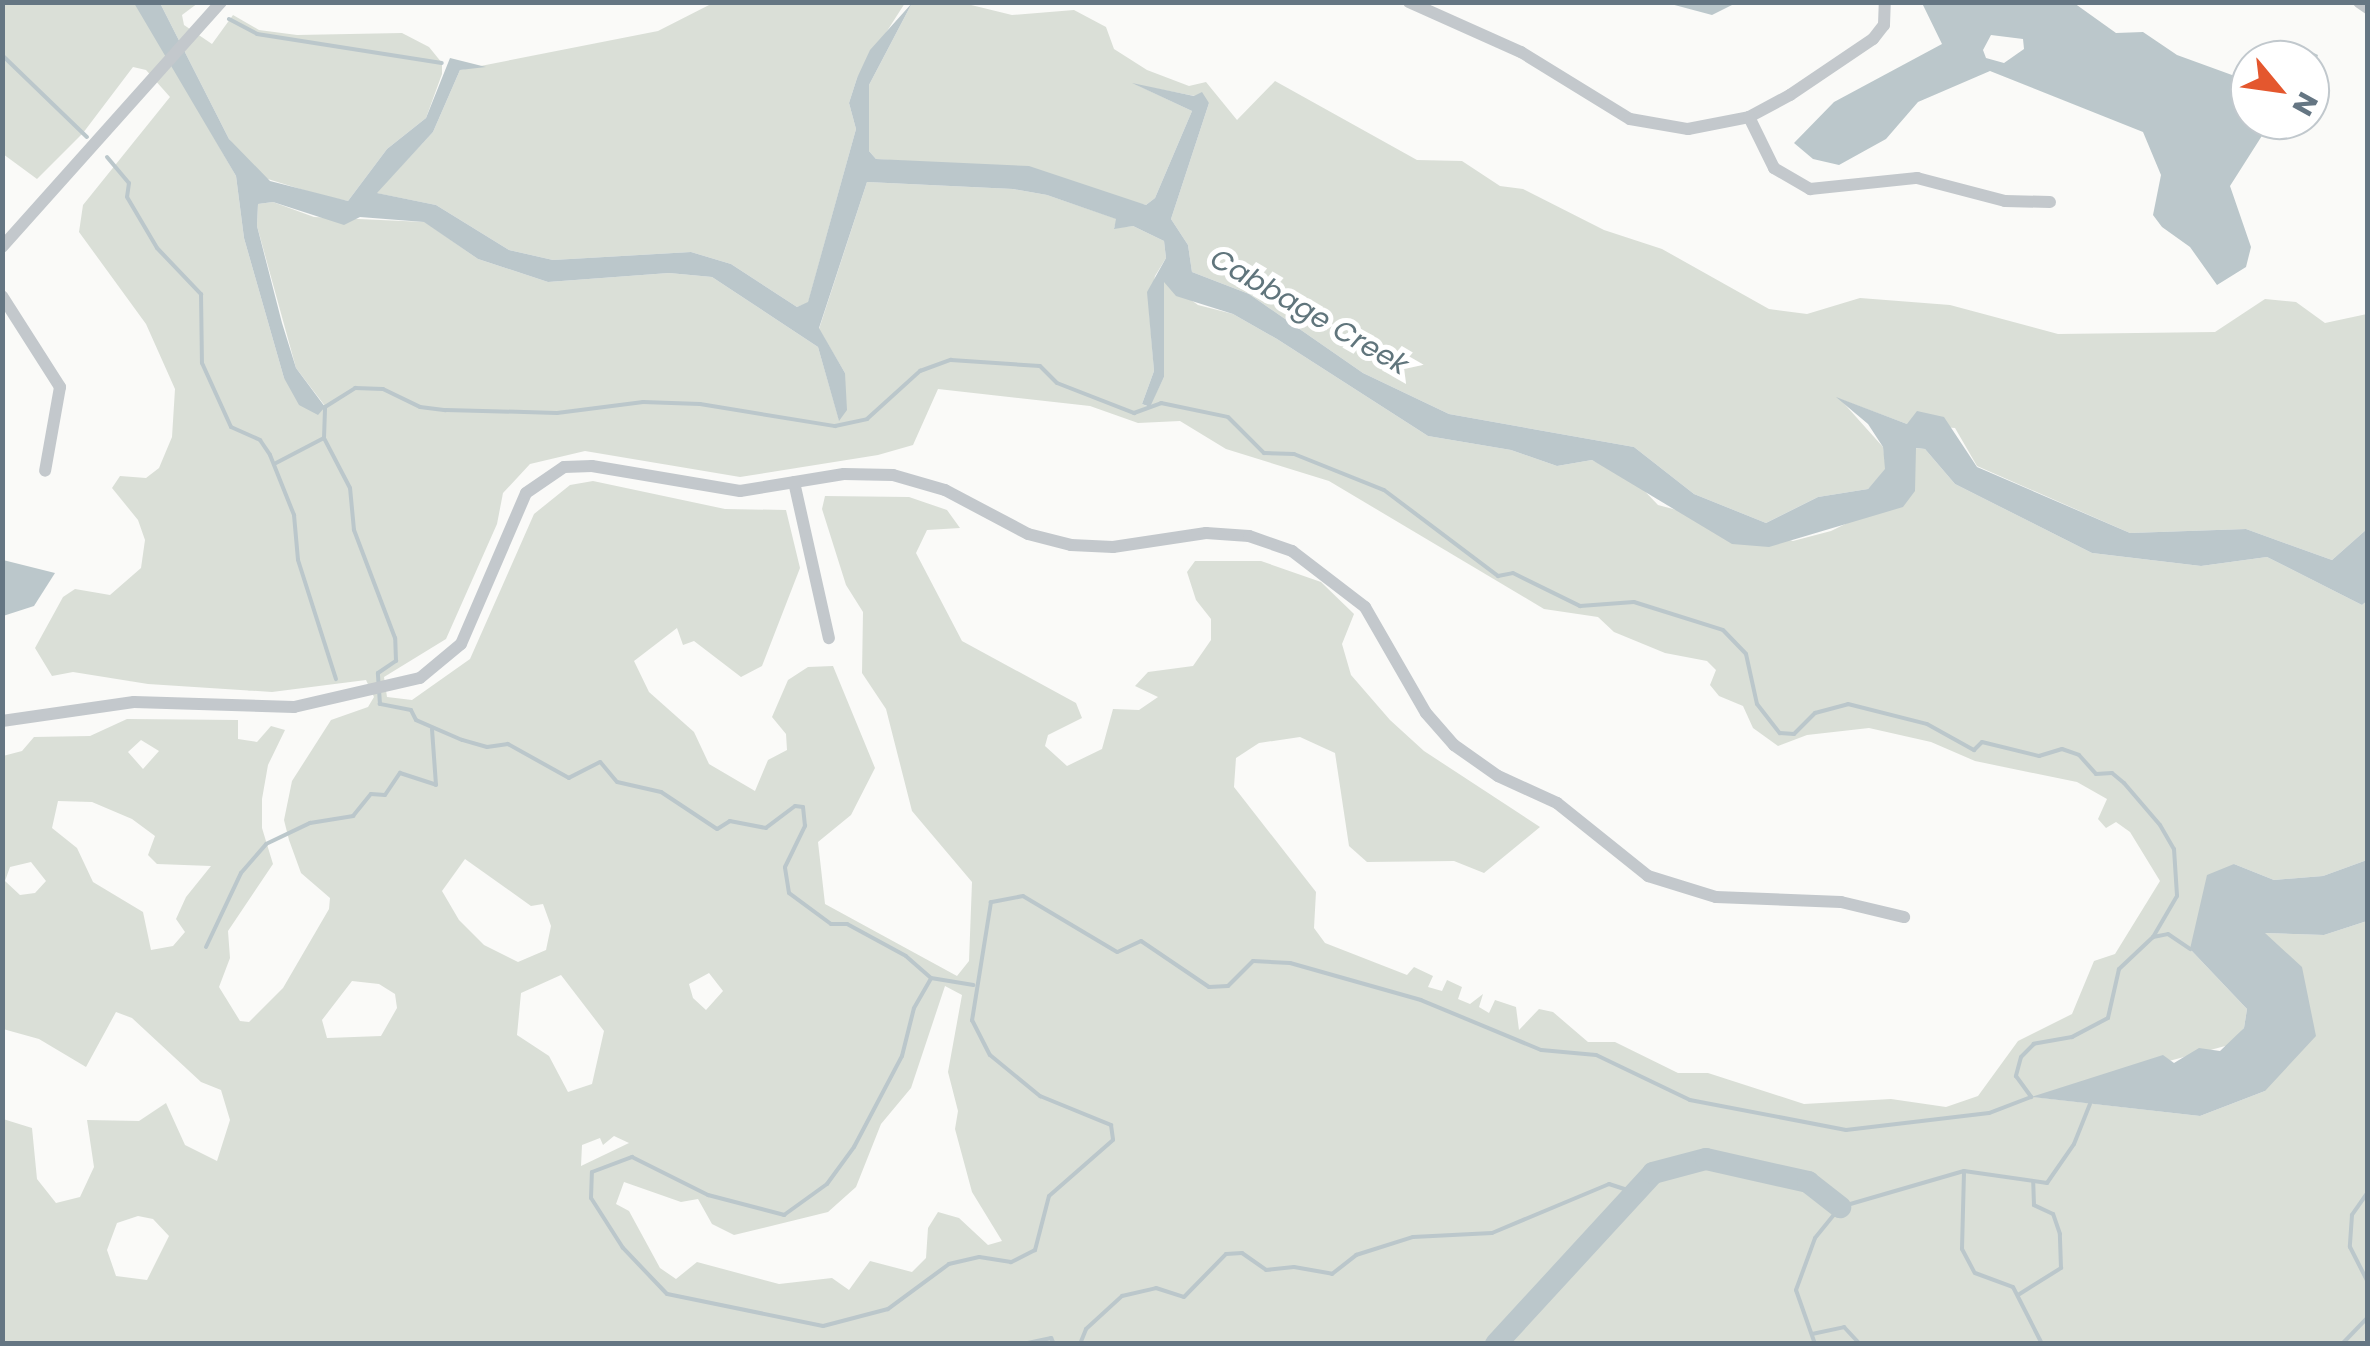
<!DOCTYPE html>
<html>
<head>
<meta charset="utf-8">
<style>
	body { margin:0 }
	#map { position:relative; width:2370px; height:1346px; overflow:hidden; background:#fafaf8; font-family:Poppins,sans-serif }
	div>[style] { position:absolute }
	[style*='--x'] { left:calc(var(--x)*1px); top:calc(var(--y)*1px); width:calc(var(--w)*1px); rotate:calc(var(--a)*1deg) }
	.green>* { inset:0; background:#dadfd7 }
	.water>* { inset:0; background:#bbc7cb }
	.stream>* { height:4px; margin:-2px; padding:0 2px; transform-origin:2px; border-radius:2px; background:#bbc7cb }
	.river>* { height:22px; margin:-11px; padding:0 11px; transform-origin:11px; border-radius:11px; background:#bbc7cb }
	.street>* { height:12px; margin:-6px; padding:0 6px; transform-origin:6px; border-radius:6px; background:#c3c8cc }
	span { translate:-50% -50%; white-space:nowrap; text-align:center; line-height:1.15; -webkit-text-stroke:10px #fff; paint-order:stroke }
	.water-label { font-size:28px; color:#60757c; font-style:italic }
	.frame { position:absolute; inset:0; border:5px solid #657683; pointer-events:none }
	.north { position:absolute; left:2230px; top:40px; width:100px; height:100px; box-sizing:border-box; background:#fff; border:2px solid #c1c8cd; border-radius:50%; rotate:119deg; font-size:28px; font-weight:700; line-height:40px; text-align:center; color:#657683 }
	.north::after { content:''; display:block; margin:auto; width:35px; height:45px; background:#e4572e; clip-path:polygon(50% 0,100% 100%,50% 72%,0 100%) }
</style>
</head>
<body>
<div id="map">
	<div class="green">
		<div style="clip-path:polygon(evenodd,3px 3px,134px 3px,140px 9px,236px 176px,244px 238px,284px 378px,325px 406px,296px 368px,257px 226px,258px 204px,273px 202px,314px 217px,425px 222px,478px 259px,548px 282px,669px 273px,712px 277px,818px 347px,839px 420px,845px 373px,819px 329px,867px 182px,1013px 189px,1047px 195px,1117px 219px,1114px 228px,1133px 226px,1164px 241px,1166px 258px,1155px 276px,1149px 309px,1154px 371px,1142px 404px,1149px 407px,1164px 377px,1163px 280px,1198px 305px,1233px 314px,1277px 339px,1428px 436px,1511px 450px,1557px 466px,1592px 460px,1636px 482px,1658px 505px,1793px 541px,1831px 531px,1915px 490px,1915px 448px,1925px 449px,1955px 484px,2092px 553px,2201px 566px,2267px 557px,2362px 605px,2367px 601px,2367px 860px,2323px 876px,2274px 880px,2234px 864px,2190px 949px,2247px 1009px,2244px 1028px,2229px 1045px,2034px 1097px,2200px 1116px,2265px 1091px,2264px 933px,2324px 935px,2367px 921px,2367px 1338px,2361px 1344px,3px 1343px,3px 1119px,32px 1128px,37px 1179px,56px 1203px,80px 1197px,94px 1167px,87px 1120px,139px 1121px,166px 1103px,185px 1145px,217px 1161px,230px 1120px,221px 1090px,201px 1082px,132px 1018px,116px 1012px,86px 1067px,39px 1039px,3px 1029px,3px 756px,22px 751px,34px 737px,90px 736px,127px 719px,238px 720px,238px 739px,257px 742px,271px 726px,285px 730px,268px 765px,262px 799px,262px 828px,273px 864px,228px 931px,230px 958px,219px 987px,240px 1021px,249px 1022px,283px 988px,329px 909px,330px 898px,301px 873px,289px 840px,284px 820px,292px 781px,331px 720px,368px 707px,374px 697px,366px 680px,272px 692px,148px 684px,73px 672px,52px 676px,35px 648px,63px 597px,75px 589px,110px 595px,141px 568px,145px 540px,138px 520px,112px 488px,120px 476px,146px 478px,159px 468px,172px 437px,175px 389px,146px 324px,79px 232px,83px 205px,170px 97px,146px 70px,133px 67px,83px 133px,37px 179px,3px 154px,3px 3px,938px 389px,1090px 406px,1138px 423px,1180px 421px,1226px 449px,1329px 481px,1544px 609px,1598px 617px,1614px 632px,1665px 653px,1707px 661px,1716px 670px,1710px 685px,1719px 696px,1743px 706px,1753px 728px,1778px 746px,1807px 735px,1869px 728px,1931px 742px,1975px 761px,2077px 782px,2107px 799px,2098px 819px,2106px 828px,2116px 822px,2130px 832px,2160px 881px,2115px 954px,2094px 961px,2072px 1014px,2018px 1041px,1978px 1096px,1946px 1107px,1891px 1099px,1804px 1104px,1708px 1073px,1678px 1073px,1615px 1042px,1588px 1042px,1553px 1012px,1539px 1009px,1519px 1030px,1516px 1007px,1495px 1000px,1489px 1013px,1479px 1007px,1483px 994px,1470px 1004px,1458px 999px,1462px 987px,1447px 980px,1442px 991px,1428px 987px,1433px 976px,1414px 967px,1407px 975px,1325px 943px,1314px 928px,1316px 892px,1234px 787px,1236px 758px,1259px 743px,1300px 737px,1335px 753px,1349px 846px,1367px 862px,1454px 861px,1484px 873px,1540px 827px,1424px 751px,1390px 720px,1351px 675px,1342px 644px,1354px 614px,1321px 582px,1261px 561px,1195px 561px,1187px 572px,1196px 600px,1211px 619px,1211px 640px,1193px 666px,1148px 672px,1135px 686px,1158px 697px,1139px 710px,1113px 709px,1102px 749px,1067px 766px,1045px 746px,1048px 735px,1082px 718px,1076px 703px,962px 641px,916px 553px,927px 530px,960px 528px,947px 510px,909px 497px,825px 496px,822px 509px,846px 585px,863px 612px,862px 673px,886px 709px,912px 811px,972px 882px,969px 961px,957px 976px,825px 904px,818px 842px,851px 815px,875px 768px,833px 666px,808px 667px,788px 680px,772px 717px,786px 734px,787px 750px,768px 760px,755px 791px,709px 764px,694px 732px,649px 692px,634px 661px,677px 628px,683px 645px,694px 641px,741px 677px,762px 666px,800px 568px,786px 510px,725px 509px,593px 481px,570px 485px,534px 514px,470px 659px,412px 700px,387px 697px,384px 677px,446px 639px,497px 524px,503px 493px,530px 464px,585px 451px,740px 477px,878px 455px,913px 445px,938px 389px,3px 3px,141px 740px,159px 751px,143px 769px,128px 752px,141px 740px,3px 3px,58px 801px,92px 802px,132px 819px,155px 836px,148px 855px,157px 864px,211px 866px,186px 897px,176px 919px,185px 932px,173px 946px,151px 950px,143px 912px,93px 882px,77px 848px,52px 828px,58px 801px,3px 3px,465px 859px,531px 906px,543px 904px,551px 926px,546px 950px,518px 962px,484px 945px,459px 920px,442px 891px,465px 859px,3px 3px,31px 862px,46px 881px,35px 893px,20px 895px,5px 881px,10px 867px,31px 862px,3px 3px,709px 973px,723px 991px,706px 1010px,693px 998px,689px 984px,709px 973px,3px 3px,561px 975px,604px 1031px,592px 1084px,568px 1092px,549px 1056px,517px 1035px,521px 993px,561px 975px,3px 3px,352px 981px,379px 984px,395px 994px,397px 1008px,381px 1036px,327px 1038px,322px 1020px,352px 981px,3px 3px,945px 986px,962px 995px,948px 1072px,958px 1111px,955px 1129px,972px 1192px,1002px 1241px,988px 1245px,959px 1218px,938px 1212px,928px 1228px,926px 1258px,912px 1272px,870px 1261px,849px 1290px,832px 1278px,779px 1284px,697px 1262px,676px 1279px,660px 1268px,629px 1211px,616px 1204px,624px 1182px,681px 1202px,698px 1199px,712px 1224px,734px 1235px,828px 1212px,856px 1187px,881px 1124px,911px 1088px,945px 986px,3px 3px,614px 1136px,629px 1143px,581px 1166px,582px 1145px,600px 1138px,603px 1145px,614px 1136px,3px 3px,138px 1216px,153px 1219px,169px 1236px,147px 1280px,116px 1276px,107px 1250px,117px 1223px,138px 1216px)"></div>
		<div style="clip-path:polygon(160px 3px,198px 3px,182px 15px,184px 25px,212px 44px,233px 15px,259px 30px,297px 35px,402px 33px,429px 47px,442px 63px,442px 74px,426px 118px,387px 149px,348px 201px,323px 196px,258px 176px,229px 139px)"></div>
		<div style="clip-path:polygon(713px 3px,905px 3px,857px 78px,849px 103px,856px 129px,808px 303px,797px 307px,731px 264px,691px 252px,553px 260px,509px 250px,436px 205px,376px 193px,433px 132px,460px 70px,658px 31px)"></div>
		<div style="clip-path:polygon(912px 3px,963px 3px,1012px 15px,1074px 10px,1106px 27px,1114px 49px,1147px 70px,1189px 86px,1206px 82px,1237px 120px,1275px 81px,1417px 160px,1462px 161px,1500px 186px,1523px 189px,1604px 230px,1662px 249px,1769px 309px,1807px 314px,1860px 298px,1950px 305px,2058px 334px,2215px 332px,2265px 299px,2296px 302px,2325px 323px,2367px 314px,2367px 529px,2332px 560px,2246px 529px,2130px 533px,1977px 466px,1955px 428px,1907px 424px,1840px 399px,1883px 447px,1886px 469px,1868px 489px,1818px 497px,1766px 523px,1694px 494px,1634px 447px,1449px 414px,1363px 373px,1249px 294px,1192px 272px,1188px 245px,1171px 219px,1209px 103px,1195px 96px,1137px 85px,1192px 111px,1155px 198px,1146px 205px,972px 166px,876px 159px,869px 151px,869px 85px)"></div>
	</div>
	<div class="water">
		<div style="clip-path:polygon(134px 3px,160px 3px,229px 139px,270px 181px,348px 201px,387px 149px,426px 118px,450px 58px,486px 67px,460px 70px,433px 132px,377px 193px,436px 205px,509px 250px,553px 260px,691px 252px,731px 264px,797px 307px,808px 302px,856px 129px,849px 103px,857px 78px,870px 50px,912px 3px,869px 85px,869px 151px,876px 159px,1029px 166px,1146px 205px,1155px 198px,1192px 111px,1132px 83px,1194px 96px,1202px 92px,1209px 103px,1171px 219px,1188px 245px,1192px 272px,1249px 294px,1363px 373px,1449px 414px,1634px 447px,1694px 494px,1766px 523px,1818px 497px,1868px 489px,1885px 469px,1883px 447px,1868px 424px,1836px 397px,1907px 424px,1917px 411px,1944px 417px,1977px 467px,2130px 533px,2246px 529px,2332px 560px,2367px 529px,2367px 601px,2362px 605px,2267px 557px,2201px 566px,2092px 553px,1955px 484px,1925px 449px,1916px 448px,1915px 491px,1903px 507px,1769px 547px,1732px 544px,1592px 460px,1557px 466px,1511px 450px,1428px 436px,1277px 339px,1233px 314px,1176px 296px,1164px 282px,1164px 377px,1150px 407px,1142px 404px,1154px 371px,1147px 292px,1166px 258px,1164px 241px,1133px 226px,1114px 229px,1116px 219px,1047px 195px,1013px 189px,867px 182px,819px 328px,845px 373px,847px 410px,839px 421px,818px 347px,712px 277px,669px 273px,548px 282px,478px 259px,424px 222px,360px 217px,344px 225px,273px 202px,258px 204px,257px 226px,282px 323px,296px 368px,325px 407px,318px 415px,299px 405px,284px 378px,244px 238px,236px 176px)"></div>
		<div style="clip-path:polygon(1667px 3px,1736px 3px,1712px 15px)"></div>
		<div style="clip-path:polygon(evenodd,1922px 3px,2074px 3px,2116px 33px,2143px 32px,2177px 55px,2232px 75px,2250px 72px,2250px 120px,2272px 120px,2230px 186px,2251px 247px,2246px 267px,2217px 285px,2190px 247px,2162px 227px,2153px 215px,2161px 175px,2143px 132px,1990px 71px,1918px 102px,1886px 139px,1839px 165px,1813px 159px,1794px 143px,1834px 102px,1942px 44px,1922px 3px,1991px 35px,2023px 39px,2024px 49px,2004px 63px,1986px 58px,1983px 50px,1991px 35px)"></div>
		<div style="clip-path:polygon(2299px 46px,2318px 55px,2310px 77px,2310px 60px,2266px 60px)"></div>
		<div style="clip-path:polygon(3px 560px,55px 573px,34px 606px,3px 616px)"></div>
		<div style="clip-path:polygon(2367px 860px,2367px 921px,2324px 935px,2265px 933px,2302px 967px,2316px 1036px,2265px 1091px,2200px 1116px,2031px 1097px,2163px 1055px,2174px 1063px,2199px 1048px,2220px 1051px,2244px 1028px,2247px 1009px,2190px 949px,2207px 875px,2234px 864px,2274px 880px,2323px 876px)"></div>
	</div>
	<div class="stream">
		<div style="--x:229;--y:19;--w:32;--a:28"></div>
		<div style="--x:257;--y:34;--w:187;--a:8.9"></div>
		<div style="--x:2;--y:55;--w:118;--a:44"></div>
		<div style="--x:107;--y:157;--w:34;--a:50"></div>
		<div style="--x:129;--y:183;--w:14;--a:98"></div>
		<div style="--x:127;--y:197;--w:59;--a:59.5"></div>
		<div style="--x:157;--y:248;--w:64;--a:46.3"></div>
		<div style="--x:201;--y:294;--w:69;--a:89.2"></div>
		<div style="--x:202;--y:363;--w:70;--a:65.6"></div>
		<div style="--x:231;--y:427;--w:32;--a:24"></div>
		<div style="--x:260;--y:440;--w:18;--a:56"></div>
		<div style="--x:270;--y:455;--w:65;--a:68.2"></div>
		<div style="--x:294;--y:515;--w:45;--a:84.9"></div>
		<div style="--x:298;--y:560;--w:125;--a:72.3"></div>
		<div style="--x:951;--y:360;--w:89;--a:3.9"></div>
		<div style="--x:1040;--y:366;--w:24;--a:45"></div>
		<div style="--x:1057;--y:383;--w:83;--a:21.3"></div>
		<div style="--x:1134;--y:413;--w:29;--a:-20"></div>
		<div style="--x:1161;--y:403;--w:68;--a:11.8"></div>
		<div style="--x:1228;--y:417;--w:51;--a:45"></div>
		<div style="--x:1264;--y:453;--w:30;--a:2"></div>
		<div style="--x:1294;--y:454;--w:97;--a:21.8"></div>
		<div style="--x:1384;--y:490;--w:143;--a:37"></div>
		<div style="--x:1498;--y:576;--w:15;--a:-11"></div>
		<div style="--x:1513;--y:573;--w:75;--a:26.2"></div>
		<div style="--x:1580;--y:606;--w:54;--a:-4.2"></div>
		<div style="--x:1634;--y:602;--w:93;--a:17.5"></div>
		<div style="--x:1723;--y:630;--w:33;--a:46"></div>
		<div style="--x:1746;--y:654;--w:51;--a:77.6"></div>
		<div style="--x:1757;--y:704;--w:37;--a:52"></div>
		<div style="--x:1780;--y:733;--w:14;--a:4"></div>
		<div style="--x:1794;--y:734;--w:30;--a:-45"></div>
		<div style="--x:1815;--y:713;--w:34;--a:-15"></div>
		<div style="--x:1848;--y:704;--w:81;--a:14.2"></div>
		<div style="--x:1927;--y:724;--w:54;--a:29"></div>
		<div style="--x:1974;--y:750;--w:11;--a:-45"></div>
		<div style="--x:1982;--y:742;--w:59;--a:13.8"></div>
		<div style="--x:2039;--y:756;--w:24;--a:-17"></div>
		<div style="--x:2062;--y:749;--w:18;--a:19"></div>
		<div style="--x:2079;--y:755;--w:25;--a:48"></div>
		<div style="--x:2096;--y:774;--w:16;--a:-4"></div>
		<div style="--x:2112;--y:773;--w:16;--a:40"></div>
		<div style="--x:2124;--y:783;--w:55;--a:49.4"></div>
		<div style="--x:2160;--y:825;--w:28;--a:60"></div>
		<div style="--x:2174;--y:849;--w:47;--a:86.3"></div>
		<div style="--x:2177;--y:896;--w:48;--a:120.3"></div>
		<div style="--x:2153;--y:937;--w:47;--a:136.7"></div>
		<div style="--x:2119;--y:969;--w:50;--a:102.7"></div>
		<div style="--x:2108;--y:1018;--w:41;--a:152.2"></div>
		<div style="--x:2072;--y:1037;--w:39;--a:170"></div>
		<div style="--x:2034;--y:1044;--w:18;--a:135"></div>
		<div style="--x:2021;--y:1057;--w:20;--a:105"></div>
		<div style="--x:2016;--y:1076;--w:26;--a:54"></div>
		<div style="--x:2031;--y:1097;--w:45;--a:159.1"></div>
		<div style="--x:1989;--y:1113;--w:144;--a:173.2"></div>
		<div style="--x:1846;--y:1130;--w:159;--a:-169.1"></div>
		<div style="--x:1690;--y:1100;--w:104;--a:-154.4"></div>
		<div style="--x:1596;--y:1055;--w:55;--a:-174.8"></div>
		<div style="--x:1541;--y:1050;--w:130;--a:-157.4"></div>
		<div style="--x:1421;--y:1000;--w:136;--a:-164.2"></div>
		<div style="--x:1290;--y:963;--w:37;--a:-177"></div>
		<div style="--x:1253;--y:961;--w:35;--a:135"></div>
		<div style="--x:1228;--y:986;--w:19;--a:177"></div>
		<div style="--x:1209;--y:987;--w:82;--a:-145.9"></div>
		<div style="--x:1141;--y:941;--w:26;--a:155"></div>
		<div style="--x:1117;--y:952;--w:109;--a:-149.2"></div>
		<div style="--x:1023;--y:896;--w:33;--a:169"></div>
		<div style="--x:991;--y:902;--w:120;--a:99.1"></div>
		<div style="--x:972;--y:1020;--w:39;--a:63"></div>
		<div style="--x:990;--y:1055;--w:65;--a:39.4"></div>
		<div style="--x:1040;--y:1096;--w:77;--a:22.2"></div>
		<div style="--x:1111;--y:1125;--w:15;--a:82"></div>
		<div style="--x:1113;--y:1140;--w:85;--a:138.8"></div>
		<div style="--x:1049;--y:1196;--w:56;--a:104.5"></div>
		<div style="--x:1035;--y:1250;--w:27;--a:153"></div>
		<div style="--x:1011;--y:1262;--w:32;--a:-171"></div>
		<div style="--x:979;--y:1257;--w:31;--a:167"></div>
		<div style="--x:949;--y:1264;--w:76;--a:143.6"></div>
		<div style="--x:888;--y:1309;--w:67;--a:165.3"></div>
		<div style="--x:823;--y:1326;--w:159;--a:-168.4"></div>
		<div style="--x:667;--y:1294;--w:64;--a:-133.7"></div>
		<div style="--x:623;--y:1248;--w:59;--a:-122.6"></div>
		<div style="--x:591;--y:1198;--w:26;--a:-88"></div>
		<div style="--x:592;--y:1172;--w:43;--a:-20.6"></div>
		<div style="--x:632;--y:1157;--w:85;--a:26.6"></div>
		<div style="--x:708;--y:1195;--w:79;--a:14.7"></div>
		<div style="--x:784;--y:1215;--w:53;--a:-35.8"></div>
		<div style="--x:827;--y:1184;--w:46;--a:-53.9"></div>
		<div style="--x:854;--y:1147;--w:103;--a:-62.2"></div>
		<div style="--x:902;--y:1056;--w:49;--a:-76"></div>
		<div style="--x:914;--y:1008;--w:34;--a:-60"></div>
		<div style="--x:931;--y:978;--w:33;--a:-139"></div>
		<div style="--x:906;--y:956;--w:67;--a:-151.5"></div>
		<div style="--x:847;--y:924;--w:16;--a:180"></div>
		<div style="--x:831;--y:924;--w:52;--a:-143.6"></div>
		<div style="--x:789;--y:893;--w:26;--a:-99"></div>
		<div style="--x:785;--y:867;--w:46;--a:-64"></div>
		<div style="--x:805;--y:826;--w:19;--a:-96"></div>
		<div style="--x:803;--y:807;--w:8;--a:-173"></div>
		<div style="--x:795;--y:806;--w:36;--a:143"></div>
		<div style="--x:766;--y:828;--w:37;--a:-169"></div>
		<div style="--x:730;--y:821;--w:15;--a:148"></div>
		<div style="--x:717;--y:829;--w:67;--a:-146.5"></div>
		<div style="--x:661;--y:792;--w:45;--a:-167.2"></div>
		<div style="--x:617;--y:782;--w:26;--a:-130"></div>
		<div style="--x:600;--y:762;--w:35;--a:153"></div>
		<div style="--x:569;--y:778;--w:70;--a:-150.9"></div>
		<div style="--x:508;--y:744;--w:21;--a:172"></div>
		<div style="--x:487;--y:747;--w:26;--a:-164"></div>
		<div style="--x:462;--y:740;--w:50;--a:-156.5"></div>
		<div style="--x:416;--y:720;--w:11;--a:-117"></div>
		<div style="--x:411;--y:710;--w:32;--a:-169"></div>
		<div style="--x:380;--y:704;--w:31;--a:-94"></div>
		<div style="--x:378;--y:673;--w:22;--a:-34"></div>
		<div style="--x:396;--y:661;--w:23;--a:-92"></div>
		<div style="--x:395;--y:638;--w:116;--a:-110.8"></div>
		<div style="--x:354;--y:530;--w:42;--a:-95.4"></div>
		<div style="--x:350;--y:488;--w:56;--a:-117.5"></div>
		<div style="--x:324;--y:438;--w:31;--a:-88"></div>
		<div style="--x:325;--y:407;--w:36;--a:-32"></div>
		<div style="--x:355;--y:388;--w:28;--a:2"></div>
		<div style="--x:383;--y:389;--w:41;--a:25.9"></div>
		<div style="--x:420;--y:407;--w:26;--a:7"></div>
		<div style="--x:446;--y:410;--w:111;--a:1.5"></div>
		<div style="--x:557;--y:413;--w:87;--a:-7.3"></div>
		<div style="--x:643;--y:402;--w:57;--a:2"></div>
		<div style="--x:700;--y:404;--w:137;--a:9.3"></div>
		<div style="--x:835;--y:426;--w:33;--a:-12"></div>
		<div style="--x:867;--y:419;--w:72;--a:-42.2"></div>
		<div style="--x:920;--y:371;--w:33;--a:-20"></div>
		<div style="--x:276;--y:463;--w:54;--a:-27.5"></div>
		<div style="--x:2153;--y:937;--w:15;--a:-11"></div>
		<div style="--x:2168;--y:934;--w:27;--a:34"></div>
		<div style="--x:206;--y:947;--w:82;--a:-64.7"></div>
		<div style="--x:241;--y:873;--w:38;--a:-49"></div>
		<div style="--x:266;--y:844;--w:49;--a:-25.5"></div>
		<div style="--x:310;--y:823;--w:44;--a:-9.2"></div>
		<div style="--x:353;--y:816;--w:28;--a:-51"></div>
		<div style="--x:371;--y:794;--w:14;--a:4"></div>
		<div style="--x:385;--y:795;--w:27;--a:-56"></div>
		<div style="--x:400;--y:773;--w:38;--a:18"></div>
		<div style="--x:436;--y:785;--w:56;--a:-94.1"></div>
		<div style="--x:931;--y:978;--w:43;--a:9.5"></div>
		<div style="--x:1964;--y:1172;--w:77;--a:91.5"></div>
		<div style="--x:1962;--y:1249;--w:27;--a:62"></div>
		<div style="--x:1975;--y:1273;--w:40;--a:20.2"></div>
		<div style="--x:2013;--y:1287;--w:64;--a:63"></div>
		<div style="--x:2368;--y:1192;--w:28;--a:125"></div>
		<div style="--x:2352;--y:1215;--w:32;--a:94"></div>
		<div style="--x:2350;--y:1247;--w:39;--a:63"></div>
		<div style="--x:2018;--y:1295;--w:51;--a:-32.1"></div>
		<div style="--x:2061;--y:1268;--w:34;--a:-92"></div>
		<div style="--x:2060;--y:1234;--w:21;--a:-109"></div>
		<div style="--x:2053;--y:1214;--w:21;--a:-155"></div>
		<div style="--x:2034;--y:1205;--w:23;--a:-92"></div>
		<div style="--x:1812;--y:1334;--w:33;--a:-12"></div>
		<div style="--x:1844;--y:1327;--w:23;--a:47"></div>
		<div style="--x:1023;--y:1344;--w:29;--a:-12"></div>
		<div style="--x:1051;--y:1338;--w:7;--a:63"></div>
		<div style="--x:1080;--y:1344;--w:16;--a:-68"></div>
		<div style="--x:1086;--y:1329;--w:49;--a:-42.5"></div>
		<div style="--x:1122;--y:1296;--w:35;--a:-13"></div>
		<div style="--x:1156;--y:1288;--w:29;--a:18"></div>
		<div style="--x:1184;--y:1297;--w:60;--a:-45.7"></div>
		<div style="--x:1226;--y:1254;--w:16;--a:-4"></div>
		<div style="--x:1242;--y:1253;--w:29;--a:35"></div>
		<div style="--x:1266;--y:1270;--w:28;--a:-6"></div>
		<div style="--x:1294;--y:1267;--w:39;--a:10"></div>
		<div style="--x:1332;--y:1274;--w:31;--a:-38"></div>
		<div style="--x:1356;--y:1255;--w:60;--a:-17.5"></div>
		<div style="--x:1413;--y:1237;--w:79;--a:-2.9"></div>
		<div style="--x:1492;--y:1233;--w:127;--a:-22.7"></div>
		<div style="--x:1609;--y:1184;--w:25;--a:18"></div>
		<div style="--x:1815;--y:1344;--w:57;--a:-109.4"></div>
		<div style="--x:1796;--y:1290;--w:55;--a:-69.9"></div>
		<div style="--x:1815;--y:1238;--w:40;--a:-51"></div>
		<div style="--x:1840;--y:1207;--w:129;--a:-16.2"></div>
		<div style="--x:1964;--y:1171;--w:84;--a:8.2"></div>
		<div style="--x:2047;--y:1183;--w:47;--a:-55.3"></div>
		<div style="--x:2074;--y:1144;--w:43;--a:-68.2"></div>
		<div style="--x:2342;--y:1344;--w:37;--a:-46"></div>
	</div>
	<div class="river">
		<div style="--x:1496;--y:1344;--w:232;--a:-47.4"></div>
		<div style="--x:1653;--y:1173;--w:55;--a:-14.8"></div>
		<div style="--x:1706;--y:1159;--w:105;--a:12.7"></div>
		<div style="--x:1808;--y:1182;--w:41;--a:38"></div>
	</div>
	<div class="street">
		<div style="--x:1409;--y:2;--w:123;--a:24.1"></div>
		<div style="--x:1521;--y:52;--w:128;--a:31.6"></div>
		<div style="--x:1630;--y:119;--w:59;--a:9.8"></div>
		<div style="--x:1688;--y:129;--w:62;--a:-11.1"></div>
		<div style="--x:1749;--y:117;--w:47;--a:-28.2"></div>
		<div style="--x:1790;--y:95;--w:100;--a:-34"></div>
		<div style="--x:1873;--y:39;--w:18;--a:-52"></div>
		<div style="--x:1884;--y:25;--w:23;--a:-88"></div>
		<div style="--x:2359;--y:2;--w:11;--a:34"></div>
		<div style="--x:1749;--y:117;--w:57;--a:63.9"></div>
		<div style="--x:1774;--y:168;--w:42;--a:30.3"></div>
		<div style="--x:1810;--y:189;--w:108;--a:-5.9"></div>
		<div style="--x:1917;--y:178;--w:91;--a:14.6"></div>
		<div style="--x:2005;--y:201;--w:45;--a:1.3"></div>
		<div style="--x:2;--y:247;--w:329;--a:-48.2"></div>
		<div style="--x:2;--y:296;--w:108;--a:57.5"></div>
		<div style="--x:60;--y:387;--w:85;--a:100.1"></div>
		<div style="--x:794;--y:482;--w:160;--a:77.4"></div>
		<div style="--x:2;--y:721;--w:133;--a:-8.2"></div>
		<div style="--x:134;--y:702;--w:160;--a:1.8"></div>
		<div style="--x:294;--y:707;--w:129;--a:-13"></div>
		<div style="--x:420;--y:678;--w:53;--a:-39.7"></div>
		<div style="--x:461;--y:644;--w:164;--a:-66.7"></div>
		<div style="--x:526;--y:493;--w:46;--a:-34.4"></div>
		<div style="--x:564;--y:467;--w:28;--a:-2"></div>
		<div style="--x:592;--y:466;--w:150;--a:9.6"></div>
		<div style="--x:740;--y:491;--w:105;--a:-9.3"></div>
		<div style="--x:844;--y:474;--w:49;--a:1.2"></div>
		<div style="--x:893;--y:475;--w:54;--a:16.1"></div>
		<div style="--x:945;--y:490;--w:94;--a:27.9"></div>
		<div style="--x:1028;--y:534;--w:44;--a:14.3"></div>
		<div style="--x:1071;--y:545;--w:42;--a:2.7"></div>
		<div style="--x:1113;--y:547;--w:94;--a:-8.6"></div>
		<div style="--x:1206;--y:533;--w:43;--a:4"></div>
		<div style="--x:1249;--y:536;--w:46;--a:19.2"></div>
		<div style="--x:1292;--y:551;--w:92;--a:37.5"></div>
		<div style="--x:1365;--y:607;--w:122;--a:60.1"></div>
		<div style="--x:1426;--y:713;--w:43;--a:48.8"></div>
		<div style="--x:1454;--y:745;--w:54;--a:35.2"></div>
		<div style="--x:1498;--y:776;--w:65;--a:24.6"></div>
		<div style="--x:1557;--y:803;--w:117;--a:38.7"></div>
		<div style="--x:1648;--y:876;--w:71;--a:17.2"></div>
		<div style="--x:1716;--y:897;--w:125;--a:2.3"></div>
		<div style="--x:1841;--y:902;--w:65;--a:13.4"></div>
	</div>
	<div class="water-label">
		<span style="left:1309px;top:312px;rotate:30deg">Cabbage Creek</span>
	</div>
	<div class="frame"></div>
	<div class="north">N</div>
</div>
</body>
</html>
